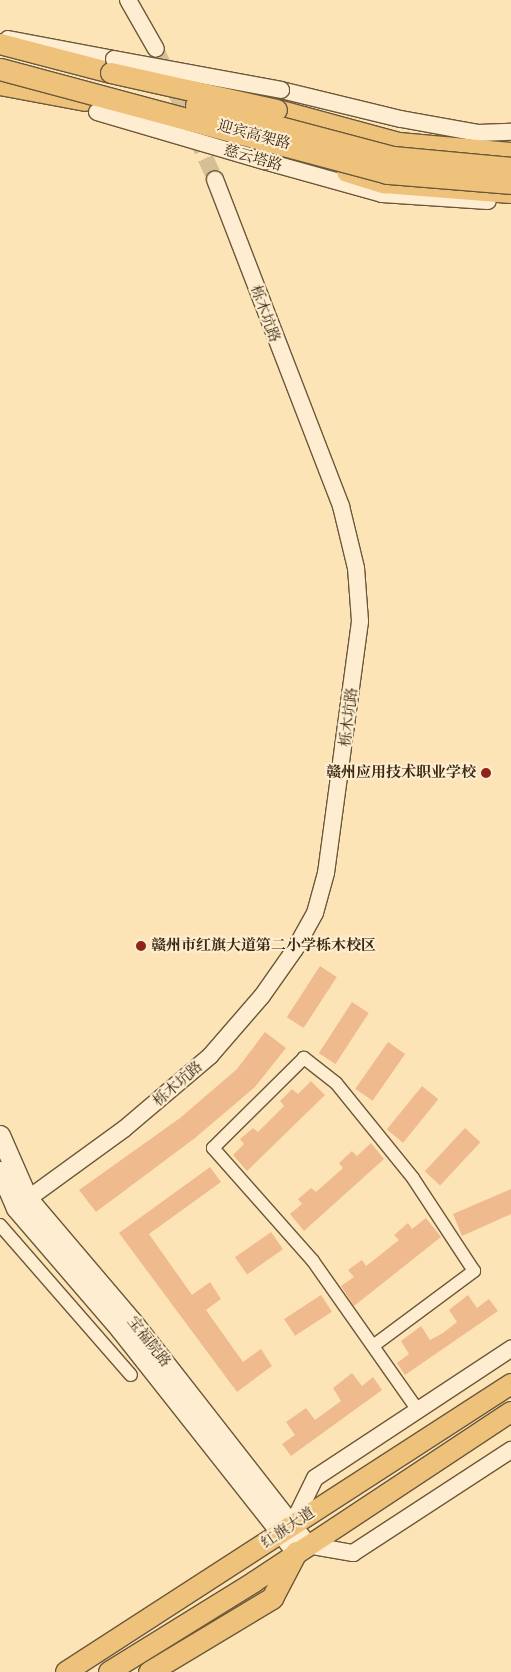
<!DOCTYPE html>
<html>
<head>
<meta charset="utf-8">
<style>
	body { margin:0 }
	#map { position:relative; width:511px; height:1672px; overflow:hidden; background:#fde4b6; font-family:"IM FELL Great Primer","Noto Serif SC",serif }
	div>[style] { position:absolute }
	[style*='--x'] { left:calc(var(--x)*1px); top:calc(var(--y)*1px); width:calc(var(--w)*1px); rotate:calc(var(--a)*1deg) }
	.building>* { inset:0; background:#f0ba8f; transform-origin:0 0 }
	.tertiary-tunnel>* { height:16px; margin-top:-8px; transform-origin:0; background:repeating-linear-gradient(90deg,#d6bf95 0 16px,transparent 0 24px) }
	.roads { filter:drop-shadow(1px 0 #6b583a) drop-shadow(-1px 0 #6b583a) drop-shadow(0 1px #6b583a) drop-shadow(0 -1px #6b583a) }
	.minor>* { height:12px; margin:-6px; padding:0 6px; transform-origin:6px; border-radius:6px; background:#feedd0 }
	.tertiary>* { height:16px; margin:-8px; padding:0 8px; transform-origin:8px; border-radius:8px; background:#feedd0 }
	.secondary>* { height:19px; margin:-9.5px; padding:0 9.5px; transform-origin:9.5px; border-radius:9.5px; background:#feedd0 }
	.primary>* { height:20px; margin:-10px; padding:0 10px; transform-origin:10px; border-radius:10px; background:#eec27b }
	.trunk>* { height:21px; margin:-10.5px; padding:0 10.5px; transform-origin:10.5px; border-radius:10.5px; background:#eec27b }
	.bridges { filter:drop-shadow(1px 0 #6b583a) drop-shadow(-1px 0 #6b583a) drop-shadow(0 1px #6b583a) drop-shadow(0 -1px #6b583a) }
	.tertiary-bridge>* { height:16px; margin:-8px; padding:0 8px; transform-origin:8px; border-radius:8px; background:#feedd0 }
	.primary-bridge>* { height:20px; margin:-10px; padding:0 10px; transform-origin:10px; border-radius:10px; background:#eec27b }
	.trunk-bridge>* { height:21px; margin:-10.5px; padding:0 10.5px; transform-origin:10.5px; border-radius:10.5px; background:#eec27b }
	.dots>* { width:14px; height:14px; translate:-50% -50%; box-sizing:border-box; border:2px solid #feedd0; border-radius:50% }
	span { translate:-50% -50%; white-space:nowrap; text-align:center; line-height:1.15; -webkit-text-stroke:4px #feedd0; paint-order:stroke }
	.street-label { font-size:15px; color:#3a2911 }
	.poi-label { font-size:15px; color:#3a2911; font-weight:700 }
	.right { translate:-100% -50%; text-align:right }
	.left { translate:0 -50%; text-align:left }
</style>
</head>
<body>
<div id="map">
	<div class="building">
		<div style="left:320px;top:966px;width:20px;height:61px;rotate:33deg"></div>
		<div style="left:352px;top:1002px;width:20px;height:61px;rotate:33deg"></div>
		<div style="clip-path:polygon(265px 1032px,286px 1048px,255px 1087px,195px 1138px,96px 1212px,79px 1190px,180px 1118px,237px 1069px)"></div>
		<div style="left:388px;top:1042px;width:21px;height:57px;rotate:35deg"></div>
		<div style="clip-path:polygon(311px 1081px,325px 1095px,247px 1171px,233px 1155px,244px 1144px,240px 1139px,253px 1128px,258px 1132px,284px 1106px,280px 1101px,292px 1089px,298px 1094px)"></div>
		<div style="left:422px;top:1086px;width:21px;height:56px;rotate:39deg"></div>
		<div style="left:465px;top:1128px;width:21px;height:59px;rotate:43deg"></div>
		<div style="clip-path:polygon(371px 1143px,384px 1159px,304px 1231px,290px 1214px,302px 1204px,298px 1199px,311px 1188px,316px 1192px,343px 1168px,339px 1163px,352px 1151px,357px 1156px)"></div>
		<div style="clip-path:polygon(210px 1167px,221px 1182px,149px 1234px,192px 1295px,210px 1282px,221px 1299px,206px 1310px,243px 1362px,261px 1349px,272px 1366px,237px 1392px,119px 1233px)"></div>
		<div style="clip-path:polygon(511px 1189px,511px 1214px,462px 1236px,453px 1214px)"></div>
		<div style="clip-path:polygon(426px 1218px,441px 1237px,354px 1306px,341px 1286px,354px 1277px,348px 1270px,362px 1260px,366px 1266px,399px 1240px,394px 1235px,408px 1223px,412px 1229px)"></div>
		<div style="left:271px;top:1232px;width:21px;height:44px;rotate:55deg"></div>
		<div style="left:321px;top:1295px;width:20px;height:44px;rotate:57deg"></div>
		<div style="clip-path:polygon(468px 1295px,477px 1308px,489px 1299px,498px 1311px,405px 1375px,397px 1363px,409px 1354px,401px 1341px,421px 1326px,430px 1340px,443px 1333px,457px 1322px,449px 1310px)"></div>
		<div style="clip-path:polygon(352px 1373px,362px 1386px,373px 1377px,382px 1390px,291px 1456px,282px 1444px,295px 1435px,286px 1422px,306px 1408px,315px 1420px,341px 1401px,333px 1388px)"></div>
	</div>
	<div class="tertiary-tunnel">
		<div style="--x:156;--y:49;--w:143;--a:65.6"></div>
	</div>
	<div class="roads">
		<div class="minor">
			<div style="--x:0;--y:1225;--w:199;--a:48.9"></div>
			<div style="--x:373;--y:1346;--w:126;--a:-36.6"></div>
			<div style="--x:474;--y:1271;--w:111;--a:-123.3"></div>
			<div style="--x:413;--y:1178;--w:122;--a:-129"></div>
			<div style="--x:336;--y:1083;--w:41;--a:-142"></div>
			<div style="--x:304;--y:1058;--w:128;--a:135.3"></div>
			<div style="--x:213;--y:1148;--w:151;--a:48.5"></div>
			<div style="--x:313;--y:1261;--w:181;--a:54.9"></div>
		</div>
		<div class="tertiary">
			<div style="--x:128;--y:0;--w:56;--a:60.3"></div>
			<div style="--x:8;--y:39;--w:108;--a:10.7"></div>
			<div style="--x:281;--y:90;--w:123;--a:13.6"></div>
			<div style="--x:401;--y:119;--w:78;--a:10.3"></div>
			<div style="--x:478;--y:133;--w:33;--a:-2"></div>
			<div style="--x:264;--y:161;--w:123;--a:15.6"></div>
			<div style="--x:382;--y:194;--w:106;--a:3.8"></div>
			<div style="--x:18;--y:1206;--w:131;--a:-36"></div>
			<div style="--x:124;--y:1129;--w:113;--a:-40.3"></div>
			<div style="--x:210;--y:1056;--w:79;--a:-49.1"></div>
			<div style="--x:262;--y:996;--w:57;--a:-54.9"></div>
			<div style="--x:295;--y:949;--w:41;--a:-60.9"></div>
			<div style="--x:315;--y:913;--w:41;--a:-74.6"></div>
			<div style="--x:326;--y:873;--w:254;--a:-82.3"></div>
			<div style="--x:360;--y:621;--w:53;--a:-94.3"></div>
			<div style="--x:356;--y:568;--w:64;--a:-103.6"></div>
			<div style="--x:341;--y:506;--w:350;--a:-111.1"></div>
			<div style="--x:292;--y:1525;--w:52;--a:-63.9"></div>
			<div style="--x:315;--y:1478;--w:235;--a:-33.4"></div>
			<div style="--x:307;--y:1545;--w:47;--a:9.9"></div>
			<div style="--x:353;--y:1553;--w:189;--a:-33.1"></div>
		</div>
		<div class="secondary">
			<div style="--x:0;--y:1135;--w:70;--a:66.4"></div>
			<div style="--x:28;--y:1199;--w:160;--a:49.6"></div>
			<div style="--x:132;--y:1321;--w:284;--a:52"></div>
			<div style="--x:0;--y:1171;--w:40;--a:66.6"></div>
			<div style="--x:16;--y:1208;--w:160;--a:49.3"></div>
			<div style="--x:120;--y:1329;--w:284;--a:51.7"></div>
		</div>
		<div class="primary">
			<div style="--x:0;--y:44;--w:115;--a:14.6"></div>
			<div style="--x:0;--y:85;--w:87;--a:10.5"></div>
			<div style="--x:277;--y:110;--w:126;--a:15.1"></div>
			<div style="--x:399;--y:143;--w:112;--a:5.1"></div>
			<div style="--x:347;--y:172;--w:39;--a:17"></div>
			<div style="--x:384;--y:183;--w:127;--a:4.5"></div>
			<div style="--x:66;--y:1672;--w:530;--a:-32.91"></div>
			<div style="--x:109;--y:1672;--w:171;--a:-31.8"></div>
			<div style="--x:254;--y:1582;--w:308;--a:-33.5"></div>
		</div>
		<div class="trunk">
			<div style="--x:149;--y:1672;--w:144;--a:-31"></div>
			<div style="--x:272;--y:1598;--w:52;--a:-62.4"></div>
		</div>
	</div>
	<div class="bridges">
		<div class="tertiary-bridge">
			<div style="--x:114;--y:59;--w:170;--a:10.5"></div>
			<div style="--x:97;--y:112;--w:174;--a:16.4"></div>
		</div>
		<div class="primary-bridge">
			<div style="--x:111;--y:73;--w:170;--a:12.6"></div>
		</div>
		<div class="trunk-bridge">
			<div style="--x:0;--y:69;--w:401;--a:15"></div>
			<div style="--x:387;--y:173;--w:124;--a:4.6"></div>
			<div style="--x:196;--y:105;--w:204;--a:14.8"></div>
			<div style="--x:393;--y:157;--w:119;--a:5.3"></div>
		</div>
	</div>
	<div class="dots">
		<div style="left:486px;top:773px;background:#8f2418"></div>
		<div style="left:141px;top:946px;background:#8f2418"></div>
	</div>
	<div class="street-label">
		<span style="left:254px;top:135px;rotate:15deg">迎宾高架路</span>
		<span style="left:253px;top:158px;rotate:16deg">慈云塔路</span>
		<span style="left:265px;top:314px;rotate:70deg">栎木坑路</span>
		<span style="left:349px;top:717px;rotate:-83deg">栎木坑路</span>
		<span style="left:178px;top:1084px;rotate:-41deg">栎木坑路</span>
		<span style="left:149px;top:1342px;rotate:52deg">宝福院路</span>
		<span style="left:288px;top:1528px;rotate:-34deg">红旗大道</span>
	</div>
	<div class="poi-label">
		<span class="right" style="left:476px;top:773px">赣州应用技术职业学校</span>
		<span class="left" style="left:151px;top:946px">赣州市红旗大道第二小学栎木校区</span>
	</div>
</div>
</body>
</html>
